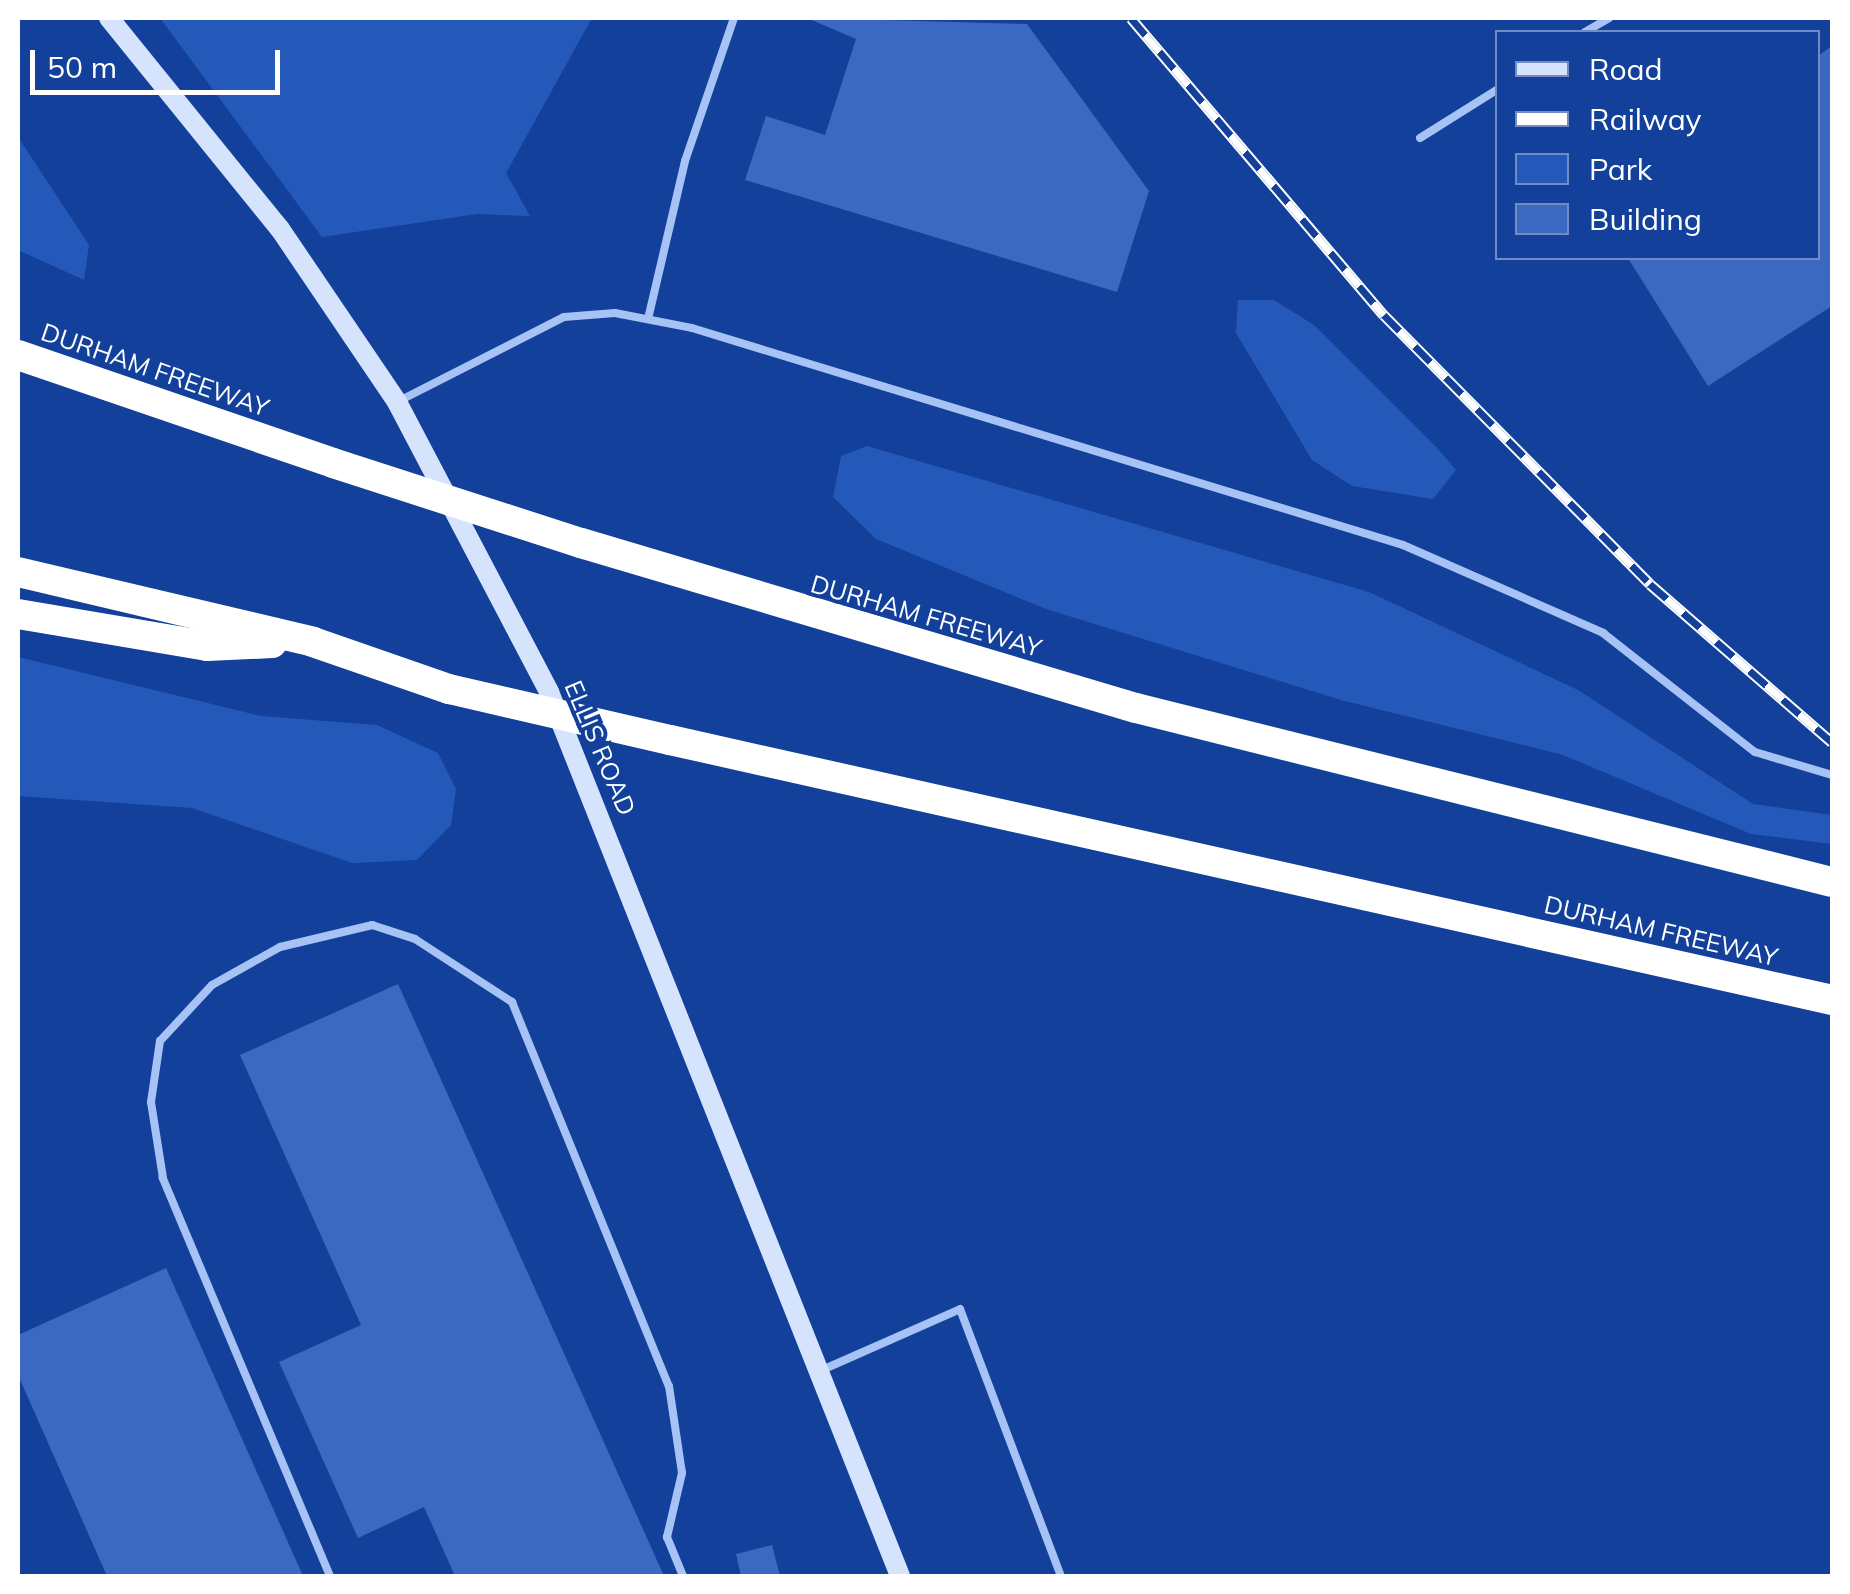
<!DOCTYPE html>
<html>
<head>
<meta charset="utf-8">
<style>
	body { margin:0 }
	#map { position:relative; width:1850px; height:1594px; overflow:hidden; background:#12409b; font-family:Mulish,sans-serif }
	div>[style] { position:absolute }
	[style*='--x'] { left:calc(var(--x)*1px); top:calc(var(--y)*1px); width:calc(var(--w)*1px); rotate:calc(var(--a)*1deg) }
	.green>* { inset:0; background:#2559b9 }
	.building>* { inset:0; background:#3b69c2 }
	.service>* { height:8px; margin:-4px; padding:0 4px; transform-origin:4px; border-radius:4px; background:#a7c2f4 }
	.secondary>* { height:20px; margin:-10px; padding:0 10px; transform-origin:10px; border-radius:10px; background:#d6e3fd }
	.motorway>* { height:30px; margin:-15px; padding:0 15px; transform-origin:15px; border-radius:15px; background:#fff }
	.rail>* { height:11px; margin-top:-5.5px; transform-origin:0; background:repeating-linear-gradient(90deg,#12409b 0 22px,#fff 0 44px); box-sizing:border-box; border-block:2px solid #fff }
	.motorway-bridge>* { height:30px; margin:-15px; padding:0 15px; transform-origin:15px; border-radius:15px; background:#fff }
	span { translate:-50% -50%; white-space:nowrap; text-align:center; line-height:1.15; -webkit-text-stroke:8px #12409b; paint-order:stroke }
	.street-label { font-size:25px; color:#fff }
	.frame { position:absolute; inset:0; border:20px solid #fff; pointer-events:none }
	.legend { position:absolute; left:1495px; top:30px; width:325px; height:230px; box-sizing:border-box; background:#12409b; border:2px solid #718cc3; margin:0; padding:12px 18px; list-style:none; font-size:30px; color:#fff }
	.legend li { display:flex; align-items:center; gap:20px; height:50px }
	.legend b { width:50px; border:2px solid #718cc3 }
	.scale { position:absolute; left:30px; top:50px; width:250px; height:45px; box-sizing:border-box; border:5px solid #fff; border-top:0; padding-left:12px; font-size:30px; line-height:35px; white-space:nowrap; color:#fff; -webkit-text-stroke:8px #12409b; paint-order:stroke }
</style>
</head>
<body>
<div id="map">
	<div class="green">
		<div style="clip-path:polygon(160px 18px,592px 18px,506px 173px,530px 216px,477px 214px,322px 237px)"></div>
		<div style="clip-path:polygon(18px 137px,89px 245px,84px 280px,18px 250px)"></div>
		<div style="clip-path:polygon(1238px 300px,1274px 300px,1314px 325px,1438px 449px,1456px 470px,1433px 499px,1352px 486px,1312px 460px,1236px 333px)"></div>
		<div style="clip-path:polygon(867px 446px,1369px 592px,1578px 690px,1753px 804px,1832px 815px,1832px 844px,1751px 834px,1563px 755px,1341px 700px,1046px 609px,876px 539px,833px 497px,841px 456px)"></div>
		<div style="clip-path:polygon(18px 657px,261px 716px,377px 725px,438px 753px,456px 789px,451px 825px,417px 860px,352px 863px,192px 808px,18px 796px)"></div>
	</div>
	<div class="building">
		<div style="clip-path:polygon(807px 18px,1027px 24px,1149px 191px,1117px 292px,745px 180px,766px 116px,825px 135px,856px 39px)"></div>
		<div style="clip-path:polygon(1832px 46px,1832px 306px,1708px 386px,1628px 258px,1818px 258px,1818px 56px)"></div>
		<div style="clip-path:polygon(398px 984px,664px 1576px,455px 1576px,424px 1507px,358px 1538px,279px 1362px,361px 1325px,240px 1055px)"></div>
		<div style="clip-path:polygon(166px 1268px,303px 1576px,107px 1576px,18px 1375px,18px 1335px)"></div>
		<div style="clip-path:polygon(772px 1545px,780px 1576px,741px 1576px,736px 1554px)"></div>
	</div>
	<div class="service">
		<div style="--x:1585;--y:32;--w:28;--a:-30"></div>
		<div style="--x:1420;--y:138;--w:92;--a:-32.1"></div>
		<div style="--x:648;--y:319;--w:162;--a:-76.8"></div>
		<div style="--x:685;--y:161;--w:151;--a:-71.1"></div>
		<div style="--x:397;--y:402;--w:187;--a:-27"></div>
		<div style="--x:564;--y:317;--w:51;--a:-4.5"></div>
		<div style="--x:615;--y:313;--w:78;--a:11"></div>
		<div style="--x:692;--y:328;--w:743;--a:16.97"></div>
		<div style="--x:1403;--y:545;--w:219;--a:23.7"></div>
		<div style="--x:1603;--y:633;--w:193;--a:38.1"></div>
		<div style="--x:1755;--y:752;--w:80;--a:16.6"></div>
		<div style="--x:822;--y:1370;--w:151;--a:-23.8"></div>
		<div style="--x:960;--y:1309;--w:285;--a:69.3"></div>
		<div style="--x:330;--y:1576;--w:432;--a:-112.8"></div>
		<div style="--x:163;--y:1178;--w:77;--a:-99"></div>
		<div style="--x:151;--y:1102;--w:62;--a:-81.6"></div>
		<div style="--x:160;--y:1041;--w:76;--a:-47.1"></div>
		<div style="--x:212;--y:985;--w:78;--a:-29.2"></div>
		<div style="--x:280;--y:947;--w:95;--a:-13.4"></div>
		<div style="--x:372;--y:925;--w:45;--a:18"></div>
		<div style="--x:415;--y:939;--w:116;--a:33"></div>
		<div style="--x:512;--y:1002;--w:415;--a:67.8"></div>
		<div style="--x:669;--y:1386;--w:88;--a:81.5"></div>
		<div style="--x:682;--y:1473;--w:66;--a:103.2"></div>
		<div style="--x:667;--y:1537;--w:42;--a:67.7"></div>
	</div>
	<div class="secondary">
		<div style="--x:109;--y:18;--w:272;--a:51"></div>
		<div style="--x:280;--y:229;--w:209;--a:55.9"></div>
		<div style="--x:397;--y:402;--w:327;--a:62.3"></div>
		<div style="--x:549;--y:692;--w:951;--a:68.34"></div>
	</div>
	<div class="motorway">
		<div style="--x:18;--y:355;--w:333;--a:18.9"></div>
		<div style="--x:581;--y:543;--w:579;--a:16.56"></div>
		<div style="--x:1136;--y:708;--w:717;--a:14.04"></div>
		<div style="--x:18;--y:572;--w:303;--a:13.3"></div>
		<div style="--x:313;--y:642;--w:144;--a:19.1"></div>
		<div style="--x:18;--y:614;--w:192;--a:9.6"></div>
		<div style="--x:207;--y:646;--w:65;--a:-2.6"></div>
		<div style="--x:670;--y:740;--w:1191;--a:12.61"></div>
	</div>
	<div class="rail">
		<div style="--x:1131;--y:18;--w:390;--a:49.6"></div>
		<div style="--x:1384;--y:315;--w:378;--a:45.3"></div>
		<div style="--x:1650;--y:584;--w:241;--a:41"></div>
	</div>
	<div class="motorway-bridge">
		<div style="--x:333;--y:463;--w:261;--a:17.9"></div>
		<div style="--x:449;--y:689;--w:227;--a:13"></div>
	</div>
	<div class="street-label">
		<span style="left:155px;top:370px;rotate:19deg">DURHAM FREEWAY</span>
		<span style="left:926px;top:616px;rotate:16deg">DURHAM FREEWAY</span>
		<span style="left:600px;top:748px;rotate:67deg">ELLIS ROAD</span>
		<span style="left:1661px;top:931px;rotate:13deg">DURHAM FREEWAY</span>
	</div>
	<div class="frame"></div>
	<ul class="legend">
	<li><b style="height:12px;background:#d6e3fd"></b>Road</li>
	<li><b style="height:12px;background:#fff"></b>Railway</li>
	<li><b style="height:28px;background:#2559b9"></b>Park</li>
	<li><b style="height:28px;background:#3b69c2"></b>Building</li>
	</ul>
	<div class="scale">50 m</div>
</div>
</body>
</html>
